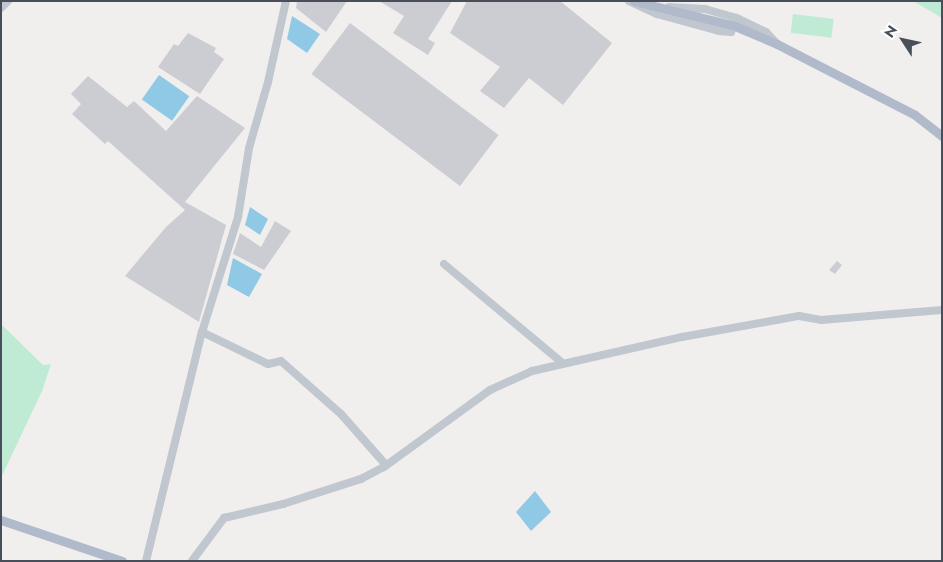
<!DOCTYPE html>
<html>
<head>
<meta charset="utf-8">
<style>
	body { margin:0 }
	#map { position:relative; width:943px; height:562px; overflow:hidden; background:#f1eeee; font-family:Jost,sans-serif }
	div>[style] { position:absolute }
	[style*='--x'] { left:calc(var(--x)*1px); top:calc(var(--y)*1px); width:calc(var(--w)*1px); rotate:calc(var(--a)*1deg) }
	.green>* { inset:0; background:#bfebd5; transform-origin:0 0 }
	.water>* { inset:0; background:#90c9e5; transform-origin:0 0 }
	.building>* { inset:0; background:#cccdd2; transform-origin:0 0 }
	.minor>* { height:8px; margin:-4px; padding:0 4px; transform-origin:4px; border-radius:4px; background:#c0c7cf }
	.major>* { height:9px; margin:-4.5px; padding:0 4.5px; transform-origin:4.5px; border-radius:4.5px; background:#b0bacb }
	span { translate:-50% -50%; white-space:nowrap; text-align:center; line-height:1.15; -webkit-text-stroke:5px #fff; paint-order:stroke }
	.frame { position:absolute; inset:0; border:2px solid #484f5a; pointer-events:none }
	.north { position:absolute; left:878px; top:15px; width:50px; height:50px; -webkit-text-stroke:4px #fff; paint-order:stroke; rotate:305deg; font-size:14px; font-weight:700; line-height:20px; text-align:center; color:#484f5a }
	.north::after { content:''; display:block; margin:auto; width:18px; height:22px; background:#484f5a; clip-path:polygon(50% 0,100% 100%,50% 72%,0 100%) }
</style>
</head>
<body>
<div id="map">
	<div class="green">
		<div style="clip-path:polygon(913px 1px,942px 1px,942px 18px)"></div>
		<div style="left:793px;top:14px;width:41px;height:19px;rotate:7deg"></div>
		<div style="clip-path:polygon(1px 324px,43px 365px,51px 364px,42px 391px,1px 478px)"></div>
	</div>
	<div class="water">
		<div style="clip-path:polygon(292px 16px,320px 34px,307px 53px,287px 39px)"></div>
		<div style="left:159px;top:75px;width:37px;height:30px;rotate:35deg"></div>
		<div style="clip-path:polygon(250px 207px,268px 219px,260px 235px,245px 225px)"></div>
		<div style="clip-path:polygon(233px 258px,262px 274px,249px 297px,227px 285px)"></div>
		<div style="clip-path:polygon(535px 491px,551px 512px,531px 531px,516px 512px)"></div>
	</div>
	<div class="building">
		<div style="clip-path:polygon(297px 1px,347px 1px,326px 32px,296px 8px)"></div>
		<div style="clip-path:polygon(379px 1px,452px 1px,428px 39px,435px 43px,428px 55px,393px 33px,404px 16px)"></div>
		<div style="clip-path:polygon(467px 1px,560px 1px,612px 43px,563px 105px,529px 78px,504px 108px,480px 91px,500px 67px,450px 33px)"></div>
		<div style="left:350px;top:23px;width:186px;height:64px;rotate:37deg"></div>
		<div style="clip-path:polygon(188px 33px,216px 48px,214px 52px,224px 59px,200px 94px,158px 67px,174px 44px,178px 46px)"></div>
		<div style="clip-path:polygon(88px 76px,127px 107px,134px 101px,166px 131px,197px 96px,245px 128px,185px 202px,226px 225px,199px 322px,125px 276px,166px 227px,185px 210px,108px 141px,105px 144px,72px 114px,81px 104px,71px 94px)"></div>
		<div style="clip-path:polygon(275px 221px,291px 231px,264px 270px,233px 254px,240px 233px,261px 247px)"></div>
		<div style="clip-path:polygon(837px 261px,842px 265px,835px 274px,829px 270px)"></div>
	</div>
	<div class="minor">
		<div style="--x:629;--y:1;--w:31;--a:25"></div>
		<div style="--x:657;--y:14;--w:64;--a:15.3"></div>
		<div style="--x:719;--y:31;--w:12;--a:5"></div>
		<div style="--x:731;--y:32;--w:11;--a:-63"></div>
		<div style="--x:669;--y:7;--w:36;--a:3"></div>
		<div style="--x:705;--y:9;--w:33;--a:16"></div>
		<div style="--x:737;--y:18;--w:32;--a:26"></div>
		<div style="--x:766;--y:32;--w:16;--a:47"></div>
		<div style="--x:1;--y:8;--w:10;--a:-45"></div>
		<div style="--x:444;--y:264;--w:153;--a:39.9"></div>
		<div style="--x:202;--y:332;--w:73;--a:25.9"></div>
		<div style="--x:268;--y:364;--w:13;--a:-13"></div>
		<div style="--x:281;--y:361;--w:80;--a:41.5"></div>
		<div style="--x:341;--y:414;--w:68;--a:48.6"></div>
		<div style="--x:146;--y:561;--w:236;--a:-76.3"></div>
		<div style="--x:202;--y:332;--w:121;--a:-72.6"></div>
		<div style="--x:238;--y:217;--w:70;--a:-80.9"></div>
		<div style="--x:249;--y:148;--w:69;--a:-73.9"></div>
		<div style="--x:268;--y:82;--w:83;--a:-77.5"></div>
		<div style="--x:192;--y:561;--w:54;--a:-53.3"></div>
		<div style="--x:224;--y:518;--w:61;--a:-13.3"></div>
		<div style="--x:283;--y:504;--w:82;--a:-17.8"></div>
		<div style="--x:361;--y:479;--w:26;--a:-28"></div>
		<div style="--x:384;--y:467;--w:131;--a:-36"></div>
		<div style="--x:490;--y:390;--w:46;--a:-24.3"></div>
		<div style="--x:532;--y:371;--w:154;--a:-12.8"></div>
		<div style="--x:682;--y:337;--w:119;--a:-10.2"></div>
		<div style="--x:799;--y:316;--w:22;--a:10"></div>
		<div style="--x:821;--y:320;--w:121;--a:-4.7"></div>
	</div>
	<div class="major">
		<div style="--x:634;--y:1;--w:104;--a:13.9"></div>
		<div style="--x:735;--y:26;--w:46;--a:23.2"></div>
		<div style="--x:777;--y:44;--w:155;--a:27.2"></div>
		<div style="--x:915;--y:115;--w:34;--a:38"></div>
		<div style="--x:1;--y:520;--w:128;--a:18.7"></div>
	</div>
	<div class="frame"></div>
	<div class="north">N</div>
</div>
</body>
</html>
